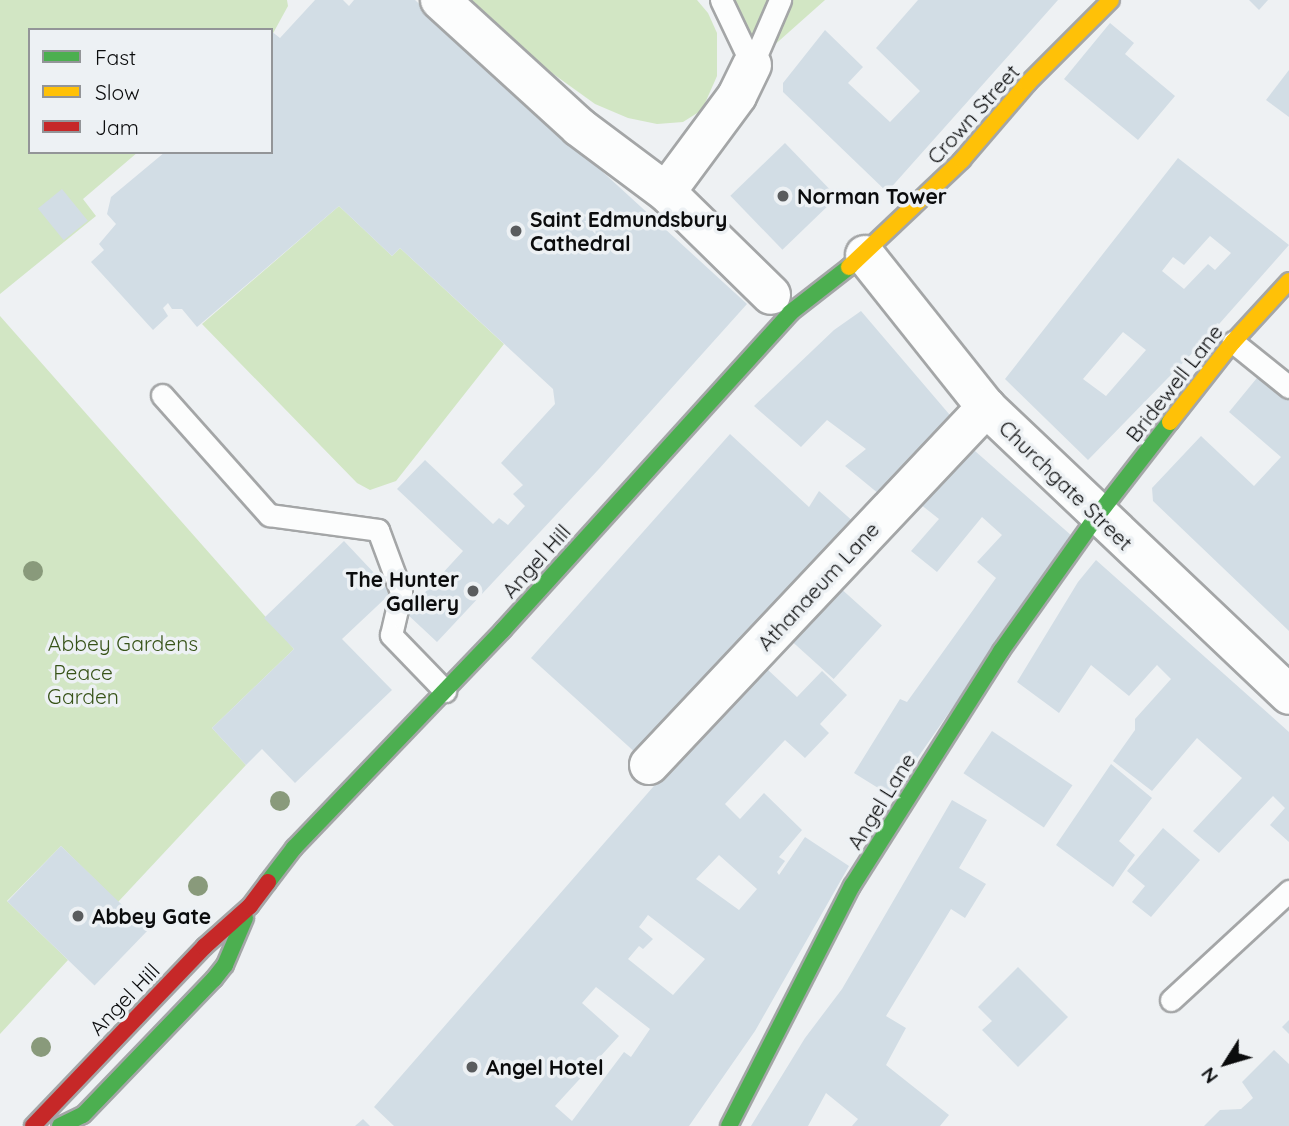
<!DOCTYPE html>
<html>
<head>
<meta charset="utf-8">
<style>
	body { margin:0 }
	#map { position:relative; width:1289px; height:1126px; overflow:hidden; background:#eef1f3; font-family:Quicksand,sans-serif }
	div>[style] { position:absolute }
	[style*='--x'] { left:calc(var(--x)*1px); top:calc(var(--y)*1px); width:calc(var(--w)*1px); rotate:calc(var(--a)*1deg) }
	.green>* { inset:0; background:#d2e6c4 }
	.building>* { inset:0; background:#d2dde5; transform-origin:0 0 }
	.roads { filter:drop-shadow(2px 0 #a4a6a7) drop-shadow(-2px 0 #a4a6a7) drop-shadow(0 2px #a4a6a7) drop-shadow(0 -2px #a4a6a7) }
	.lane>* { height:21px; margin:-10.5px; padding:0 10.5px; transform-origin:10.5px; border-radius:10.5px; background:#fcfdfd }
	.street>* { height:38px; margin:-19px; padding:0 19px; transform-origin:19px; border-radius:19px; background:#fcfdfd }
	.fast>* { height:16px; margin:-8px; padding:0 8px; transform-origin:8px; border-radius:8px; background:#4caf50 }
	.slow>* { height:16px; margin:-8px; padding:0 8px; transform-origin:8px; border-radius:8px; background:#ffc107 }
	.jam>* { height:16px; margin:-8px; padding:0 8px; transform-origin:8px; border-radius:8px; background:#c62828 }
	.trees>* { width:20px; height:20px; margin:-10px; border-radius:50%; background:#899a7b }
	.dots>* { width:19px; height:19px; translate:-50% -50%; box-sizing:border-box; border:4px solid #edf1f4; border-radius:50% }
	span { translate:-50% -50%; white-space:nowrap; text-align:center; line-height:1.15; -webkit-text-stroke:7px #edf1f4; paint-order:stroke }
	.street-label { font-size:21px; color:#0b0c0d }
	.poi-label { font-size:21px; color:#0b0c0d; font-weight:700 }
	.left { translate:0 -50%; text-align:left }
	.right { translate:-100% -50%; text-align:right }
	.park-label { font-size:21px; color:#375318 }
	.legend { position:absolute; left:28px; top:28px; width:245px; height:126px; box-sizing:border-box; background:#edf1f4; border:2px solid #939598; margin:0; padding:9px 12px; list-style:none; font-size:21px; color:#0b0c0d }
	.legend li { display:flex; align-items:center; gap:14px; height:35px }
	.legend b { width:35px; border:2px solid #939598 }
	.north { position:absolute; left:1191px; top:1028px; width:70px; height:70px; -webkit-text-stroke:5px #edf1f4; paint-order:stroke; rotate:233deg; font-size:19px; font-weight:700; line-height:28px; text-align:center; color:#0b0c0d }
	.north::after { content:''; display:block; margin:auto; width:24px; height:32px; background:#0b0c0d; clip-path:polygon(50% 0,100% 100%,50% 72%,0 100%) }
</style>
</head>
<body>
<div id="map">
	<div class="green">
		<div style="clip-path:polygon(0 0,287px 0,288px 6px,271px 37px,271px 30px,30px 30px,30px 152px,138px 152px,83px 199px,96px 216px,0 294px)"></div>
		<div style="clip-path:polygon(459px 0,697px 0,708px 13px,717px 33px,717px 76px,702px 110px,683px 122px,657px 124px,628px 118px,595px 104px,513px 45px)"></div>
		<div style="clip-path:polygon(721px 0,825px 0,752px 65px)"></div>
		<div style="clip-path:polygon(339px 206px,392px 256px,400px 248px,504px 344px,396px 481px,370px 490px,357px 483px,202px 324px)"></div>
		<div style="clip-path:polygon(0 316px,294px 649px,212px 728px,246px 765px,118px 902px,61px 846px,7px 901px,68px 960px,0 1034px)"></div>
	</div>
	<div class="building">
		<div style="clip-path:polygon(315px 0,343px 0,349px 6px,354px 0,415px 0,747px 304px,598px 470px,437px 642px,406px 613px,463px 551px,397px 489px,425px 460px,493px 524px,499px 518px,508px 525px,525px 506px,513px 494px,523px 485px,501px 463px,555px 404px,553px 389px,400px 248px,392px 256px,339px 206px,197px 327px,182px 309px,172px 309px,168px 303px,163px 308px,168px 316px,153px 330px,91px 262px,104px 250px,99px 244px,116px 224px,107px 214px,111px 197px,165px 152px,271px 152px,271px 31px,280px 38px)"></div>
		<div style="clip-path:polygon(918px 0,1058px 0,887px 192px,783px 92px,783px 83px,825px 30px,863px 67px,848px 83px,890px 122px,920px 91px,876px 48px)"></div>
		<div style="clip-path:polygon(1249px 0,1268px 0,1259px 10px)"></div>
		<div style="clip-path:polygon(1110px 23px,1134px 43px,1125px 54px,1175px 96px,1138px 140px,1064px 79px)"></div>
		<div style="clip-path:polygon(1289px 70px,1289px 117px,1266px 100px)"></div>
		<div style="left:785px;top:143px;width:75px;height:76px;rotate:46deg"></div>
		<div style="clip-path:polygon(evenodd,1178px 158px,1289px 245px,1204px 341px,1088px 460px,1005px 379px,1178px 158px,1210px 236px,1231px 253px,1215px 270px,1208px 264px,1184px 289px,1162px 271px,1173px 257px,1184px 265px,1210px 236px,1178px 158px,1123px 332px,1146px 350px,1106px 396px,1083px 379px,1123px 332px)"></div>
		<div style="left:62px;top:189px;width:41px;height:31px;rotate:51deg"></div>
		<div style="clip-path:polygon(861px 311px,955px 421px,919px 464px,911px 456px,879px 494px,845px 466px,866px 449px,827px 420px,801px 447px,754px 406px,834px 330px)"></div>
		<div style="clip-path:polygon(1261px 373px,1289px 396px,1289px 631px,1153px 501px,1152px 488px,1201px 436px,1254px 486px,1281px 457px,1229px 412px)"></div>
		<div style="clip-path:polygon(730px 434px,809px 507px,819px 491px,856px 524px,649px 765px,531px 658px)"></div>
		<div style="clip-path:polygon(967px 444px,1072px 536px,891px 796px,854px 773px,900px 699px,907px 702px,996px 578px,977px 562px,1002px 535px,982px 517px,937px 572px,911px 551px,939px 519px,915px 500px)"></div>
		<div style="clip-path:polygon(344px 541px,392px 592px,342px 639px,392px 690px,295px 783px,262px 749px,246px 765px,212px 728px,294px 649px,264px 618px)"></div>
		<div style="clip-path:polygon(1096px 560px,1289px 732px,1289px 842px,1270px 825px,1285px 808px,1273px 796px,1219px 853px,1193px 831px,1242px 778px,1197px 738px,1152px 791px,1113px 761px,1135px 730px,1135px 719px,1171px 679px,1157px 665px,1129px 696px,1091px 665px,1059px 713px,1017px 682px,1078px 582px)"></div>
		<div style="left:838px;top:586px;width:59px;height:72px;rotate:42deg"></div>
		<div style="clip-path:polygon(evenodd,767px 669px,797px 697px,822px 671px,847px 695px,820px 724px,829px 733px,805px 758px,785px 740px,725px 804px,740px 819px,764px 793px,802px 830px,779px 857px,785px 861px,777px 872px,779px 875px,805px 837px,849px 866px,755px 1031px,689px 1126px,394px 1126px,374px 1107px,660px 779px,767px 669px,719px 855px,757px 889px,739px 910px,696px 879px,719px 855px,767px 669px,648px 915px,705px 959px,673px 995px,628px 959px,639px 946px,643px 949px,653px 939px,639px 927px,648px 915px,767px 669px,596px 987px,650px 1029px,631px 1057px,624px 1052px,572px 1121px,555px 1106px,619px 1036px,582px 1003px,596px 987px)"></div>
		<div style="left:992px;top:731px;width:97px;height:51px;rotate:34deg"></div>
		<div style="clip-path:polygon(1111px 764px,1152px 798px,1119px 841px,1135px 855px,1113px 887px,1056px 845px)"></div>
		<div style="clip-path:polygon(952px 800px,987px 820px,959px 868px,986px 884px,965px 918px,951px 909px,886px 1016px,906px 1028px,886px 1065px,949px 1115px,940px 1126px,852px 1126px,858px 1119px,826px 1093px,808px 1126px,751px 1126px,805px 1038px,842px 989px)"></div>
		<div style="clip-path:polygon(1163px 828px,1200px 860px,1151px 917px,1132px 902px,1145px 886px,1127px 871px)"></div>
		<div style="left:61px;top:846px;width:121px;height:77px;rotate:44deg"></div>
		<div style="clip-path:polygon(1018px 967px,1068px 1017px,1018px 1067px,982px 1030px,992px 1021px,978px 1007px)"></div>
		<div style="clip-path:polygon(1289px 1020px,1289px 1034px,1282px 1027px)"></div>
		<div style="clip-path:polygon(1274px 1050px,1289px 1064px,1289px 1126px,1204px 1126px,1220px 1110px,1241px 1109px,1253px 1098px,1242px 1082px)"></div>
		<div style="clip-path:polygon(363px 1119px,370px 1126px,355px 1126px)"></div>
	</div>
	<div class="roads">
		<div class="lane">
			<div style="--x:721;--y:0;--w:72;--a:64.5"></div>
			<div style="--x:752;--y:65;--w:71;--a:-66.7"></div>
			<div style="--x:1233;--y:342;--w:72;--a:38.8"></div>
			<div style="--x:162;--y:395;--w:161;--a:48.3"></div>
			<div style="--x:269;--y:515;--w:110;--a:7.8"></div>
			<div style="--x:378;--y:530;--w:66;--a:69.6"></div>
			<div style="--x:401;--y:592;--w:44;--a:103.1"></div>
			<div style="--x:391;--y:635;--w:78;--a:46"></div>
			<div style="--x:1171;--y:1000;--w:161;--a:-42.7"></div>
		</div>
		<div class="street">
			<div style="--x:440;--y:0;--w:188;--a:42.4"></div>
			<div style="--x:579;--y:127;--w:109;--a:36.8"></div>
			<div style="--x:752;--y:65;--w:34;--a:116"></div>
			<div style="--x:737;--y:96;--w:119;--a:126.5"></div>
			<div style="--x:666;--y:192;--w:147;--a:44.4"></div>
			<div style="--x:865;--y:255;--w:194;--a:51.5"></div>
			<div style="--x:986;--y:407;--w:418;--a:43.5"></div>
			<div style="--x:649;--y:765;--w:492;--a:-46.7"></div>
		</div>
		<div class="fast">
			<div style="--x:268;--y:882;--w:43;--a:-52.6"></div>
			<div style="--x:294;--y:848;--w:302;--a:-46.2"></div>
			<div style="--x:503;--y:630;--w:428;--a:-47.8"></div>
			<div style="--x:790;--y:313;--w:75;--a:-37.9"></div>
			<div style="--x:60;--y:1126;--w:25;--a:-26"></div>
			<div style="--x:83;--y:1115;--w:189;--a:-46.1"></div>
			<div style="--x:214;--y:979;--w:18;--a:-52"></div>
			<div style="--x:225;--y:965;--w:51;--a:-66.9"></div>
			<div style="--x:729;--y:1126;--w:270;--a:-62.9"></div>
			<div style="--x:852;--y:886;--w:278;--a:-57.6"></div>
			<div style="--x:1001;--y:651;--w:166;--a:-54.6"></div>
			<div style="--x:1097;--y:516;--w:119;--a:-52.2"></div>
		</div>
		<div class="slow">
			<div style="--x:849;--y:267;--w:156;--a:-43.4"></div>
			<div style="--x:962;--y:160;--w:101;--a:-49.4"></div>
			<div style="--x:1028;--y:83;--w:117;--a:-45"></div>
			<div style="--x:1170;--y:422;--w:102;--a:-51.8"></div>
			<div style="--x:1233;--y:342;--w:83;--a:-47.4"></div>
		</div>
		<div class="jam">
			<div style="--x:33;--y:1126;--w:248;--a:-46.3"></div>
			<div style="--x:204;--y:947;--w:62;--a:-41.7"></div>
			<div style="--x:250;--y:906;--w:30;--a:-53"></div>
		</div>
	</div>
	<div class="trees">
		<div style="left:33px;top:571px"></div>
		<div style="left:280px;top:801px"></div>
		<div style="left:198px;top:886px"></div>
		<div style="left:41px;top:1047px"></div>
	</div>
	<div class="dots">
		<div style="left:783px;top:196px;background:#5a5c5e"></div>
		<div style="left:516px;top:231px;background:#5a5c5e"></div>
		<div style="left:473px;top:591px;background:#5a5c5e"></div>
		<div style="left:78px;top:916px;background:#5a5c5e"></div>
		<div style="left:472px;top:1067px;background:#5a5c5e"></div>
	</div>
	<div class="street-label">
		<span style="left:973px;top:114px;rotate:-48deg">Crown Street</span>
		<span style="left:1174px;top:383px;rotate:-52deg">Bridewell Lane</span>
		<span style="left:1066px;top:485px;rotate:44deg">Churchgate Street</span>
		<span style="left:536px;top:561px;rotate:-48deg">Angel Hill</span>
		<span style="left:818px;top:586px;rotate:-47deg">Athanaeum Lane</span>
		<span style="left:881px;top:801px;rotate:-58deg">Angel Lane</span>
		<span style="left:124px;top:999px;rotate:-46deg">Angel Hill</span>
	</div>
	<div class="poi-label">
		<span class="left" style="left:797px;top:196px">Norman Tower</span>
		<span class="left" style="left:530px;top:231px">Saint Edmundsbury<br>Cathedral</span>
		<span class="right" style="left:459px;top:591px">The Hunter<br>Gallery</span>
		<span class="left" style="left:92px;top:916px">Abbey Gate</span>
		<span class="left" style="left:486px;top:1067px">Angel Hotel</span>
	</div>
	<div class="park-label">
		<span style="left:123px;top:643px">Abbey Gardens</span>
		<span style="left:83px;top:684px">Peace<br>Garden</span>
	</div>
	<ul class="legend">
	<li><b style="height:9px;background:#4caf50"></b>Fast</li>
	<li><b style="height:9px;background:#ffc107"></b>Slow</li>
	<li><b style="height:9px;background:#c62828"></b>Jam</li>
	</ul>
	<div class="north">N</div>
</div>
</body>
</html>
